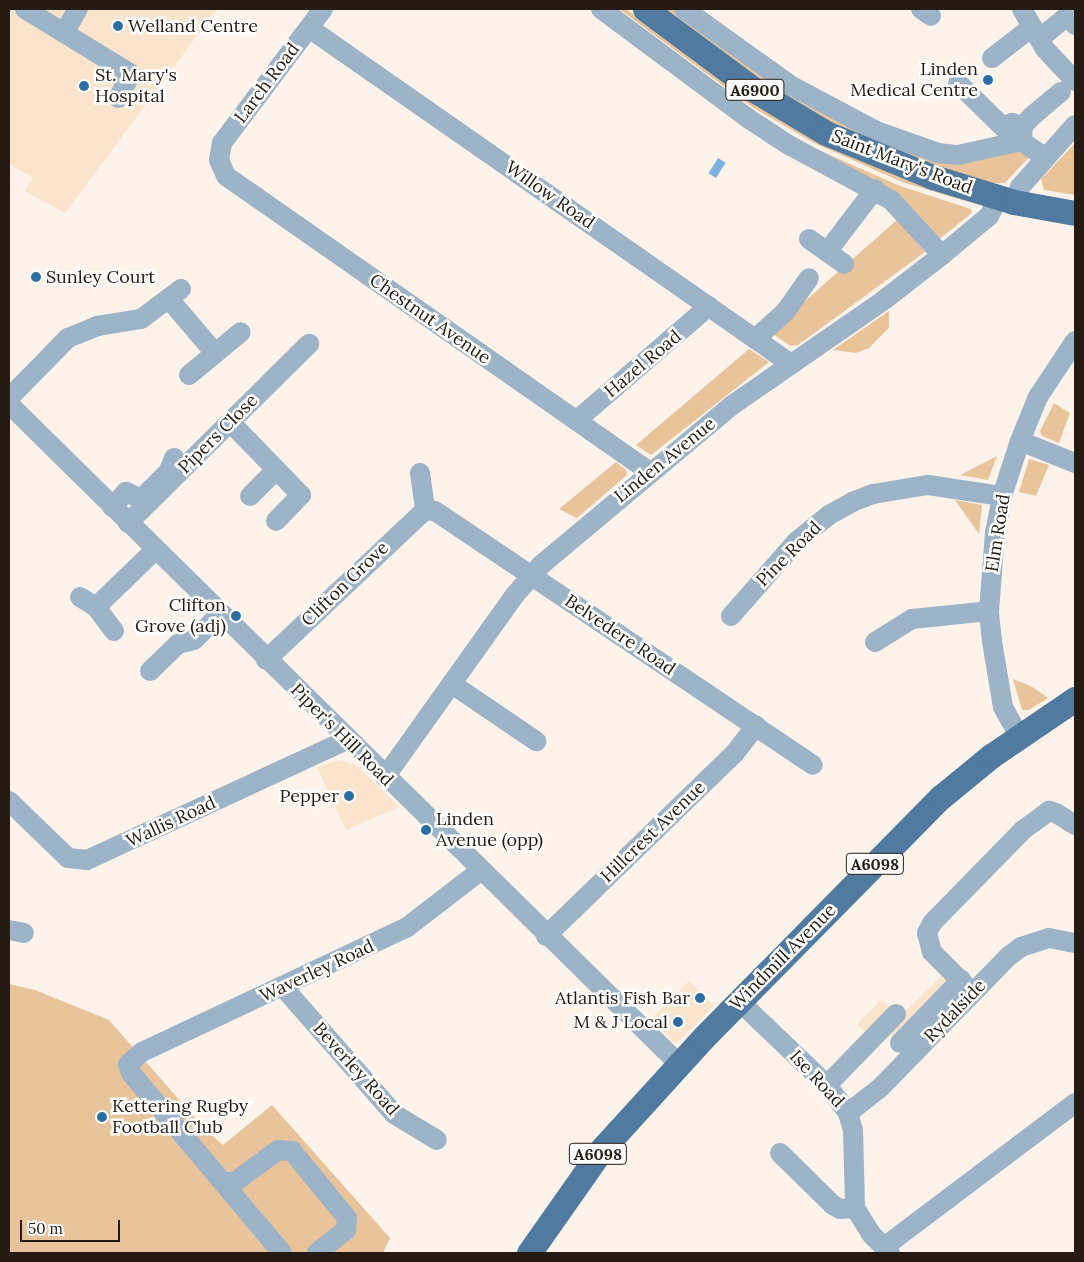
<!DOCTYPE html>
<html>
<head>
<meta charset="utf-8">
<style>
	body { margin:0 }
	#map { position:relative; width:1084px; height:1262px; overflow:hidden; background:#fdf3ea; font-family:Lora,serif }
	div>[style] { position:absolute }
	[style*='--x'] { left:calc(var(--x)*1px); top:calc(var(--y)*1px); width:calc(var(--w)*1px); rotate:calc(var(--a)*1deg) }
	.built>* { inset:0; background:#fbe4cc; transform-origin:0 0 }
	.green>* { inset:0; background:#e9c49b }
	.water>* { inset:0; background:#7db1e1; transform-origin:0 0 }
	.minor>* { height:20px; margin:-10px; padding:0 10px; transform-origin:10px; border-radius:10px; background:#9cb3c8 }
	.major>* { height:25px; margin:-12.5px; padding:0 12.5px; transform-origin:12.5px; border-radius:12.5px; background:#507aa0 }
	.dots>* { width:14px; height:14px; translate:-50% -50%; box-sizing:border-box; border:2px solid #fff; border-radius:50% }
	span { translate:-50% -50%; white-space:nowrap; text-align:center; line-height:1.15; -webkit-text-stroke:5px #fff; paint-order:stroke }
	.shield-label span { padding:1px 4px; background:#fff; border:1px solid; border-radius:4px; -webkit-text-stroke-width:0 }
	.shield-label { font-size:16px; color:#241c13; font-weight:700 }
	.poi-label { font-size:18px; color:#241c13 }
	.left { translate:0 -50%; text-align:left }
	.right { translate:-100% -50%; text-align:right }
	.street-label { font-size:18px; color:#241c13 }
	.frame { position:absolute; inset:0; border:10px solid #241c13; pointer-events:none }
	.scale { position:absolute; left:20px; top:1220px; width:100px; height:22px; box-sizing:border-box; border:2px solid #241c13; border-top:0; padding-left:6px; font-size:15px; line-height:18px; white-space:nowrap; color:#241c13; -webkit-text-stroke:4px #fff; paint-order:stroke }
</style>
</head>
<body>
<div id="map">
	<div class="built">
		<div style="clip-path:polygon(9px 9px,217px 9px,65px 213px,25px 191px,33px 178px,9px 164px)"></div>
		<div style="clip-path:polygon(339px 760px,358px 766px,399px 807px,346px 830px,317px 767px)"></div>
		<div style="left:946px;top:971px;width:23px;height:86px;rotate:45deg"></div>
		<div style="left:689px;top:981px;width:35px;height:54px;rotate:45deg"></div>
		<div style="left:882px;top:999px;width:24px;height:35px;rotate:45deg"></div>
	</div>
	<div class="green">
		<div style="clip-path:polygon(619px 9px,626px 9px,754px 103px,815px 140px,904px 179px,972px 203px,902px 182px,814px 143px,752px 107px)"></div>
		<div style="clip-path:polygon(657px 9px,674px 9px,721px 43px,907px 149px,1014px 146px,1031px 155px,1005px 183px,980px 183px,822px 123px)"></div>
		<div style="clip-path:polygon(1075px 143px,1075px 195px,1044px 190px,1041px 179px)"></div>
		<div style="clip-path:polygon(812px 147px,900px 186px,971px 209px,972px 213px,938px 240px)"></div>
		<div style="clip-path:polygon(898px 219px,925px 252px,798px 345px,790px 346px,770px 332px)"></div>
		<div style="clip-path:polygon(889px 311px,889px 328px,869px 348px,856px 353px,833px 350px)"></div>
		<div style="clip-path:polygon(749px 349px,769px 362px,651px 455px,636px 445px)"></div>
		<div style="clip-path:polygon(1054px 403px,1070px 413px,1059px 443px,1042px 436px,1040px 431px)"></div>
		<div style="clip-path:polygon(997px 456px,988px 480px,960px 475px)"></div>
		<div style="clip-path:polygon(1029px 459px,1049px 465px,1036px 496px,1019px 492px)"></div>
		<div style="clip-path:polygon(616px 462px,626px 470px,627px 475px,577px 518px,559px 509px)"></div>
		<div style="clip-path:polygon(955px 500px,982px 505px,979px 534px)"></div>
		<div style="clip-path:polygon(1013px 679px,1031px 686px,1048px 698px,1029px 710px,1022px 710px)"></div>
		<div style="clip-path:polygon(9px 984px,35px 990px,109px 1020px,206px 1130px,223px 1145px,272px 1105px,390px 1238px,383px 1253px,9px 1253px)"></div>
	</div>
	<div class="water">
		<div style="left:718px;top:158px;width:9px;height:18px;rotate:32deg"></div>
	</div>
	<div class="minor">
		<div style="--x:25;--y:9;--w:124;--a:31.5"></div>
		<div style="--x:131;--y:74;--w:27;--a:118"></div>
		<div style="--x:323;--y:9;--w:168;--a:127"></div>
		<div style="--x:222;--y:143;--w:17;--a:100"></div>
		<div style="--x:219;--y:160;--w:17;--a:66"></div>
		<div style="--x:226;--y:176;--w:517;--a:34.92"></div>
		<div style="--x:601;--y:9;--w:184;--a:36.6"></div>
		<div style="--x:749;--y:119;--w:45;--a:33.3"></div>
		<div style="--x:787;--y:144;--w:118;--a:28.3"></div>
		<div style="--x:891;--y:200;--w:75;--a:47.2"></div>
		<div style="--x:684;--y:9;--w:130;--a:35.6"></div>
		<div style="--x:790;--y:85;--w:98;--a:28.1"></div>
		<div style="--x:876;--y:131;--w:66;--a:19.5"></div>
		<div style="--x:938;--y:153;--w:20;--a:6"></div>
		<div style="--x:958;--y:155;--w:65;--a:-12.5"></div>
		<div style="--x:1021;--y:141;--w:30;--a:34"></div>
		<div style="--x:921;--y:9;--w:12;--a:35"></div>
		<div style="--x:1022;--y:9;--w:46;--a:60.1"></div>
		<div style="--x:1045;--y:49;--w:44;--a:46.8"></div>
		<div style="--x:309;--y:28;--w:588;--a:34.88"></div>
		<div style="--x:64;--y:33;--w:28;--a:-60"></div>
		<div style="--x:1039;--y:39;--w:36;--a:-39"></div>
		<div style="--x:1067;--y:16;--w:12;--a:48"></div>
		<div style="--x:992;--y:58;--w:51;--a:-37.8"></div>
		<div style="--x:958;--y:83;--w:63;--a:44.4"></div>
		<div style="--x:1003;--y:127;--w:10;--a:-24"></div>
		<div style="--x:1012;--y:123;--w:11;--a:15"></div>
		<div style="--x:1022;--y:138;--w:12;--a:-85"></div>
		<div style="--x:1023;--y:126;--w:12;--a:-48"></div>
		<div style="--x:1031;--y:117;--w:39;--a:-40"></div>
		<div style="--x:1014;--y:202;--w:16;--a:-68"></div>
		<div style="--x:1020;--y:187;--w:83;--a:-48.4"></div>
		<div style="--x:809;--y:239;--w:43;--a:35.5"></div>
		<div style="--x:827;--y:252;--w:79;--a:-52.7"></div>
		<div style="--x:169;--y:299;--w:71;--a:49.6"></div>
		<div style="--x:755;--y:339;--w:42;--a:-42.1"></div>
		<div style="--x:786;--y:311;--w:40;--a:-55.1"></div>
		<div style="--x:189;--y:375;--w:67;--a:-39.6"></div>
		<div style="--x:9;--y:398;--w:84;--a:-45.5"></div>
		<div style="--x:68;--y:338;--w:31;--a:-22"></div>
		<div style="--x:97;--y:326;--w:45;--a:-9"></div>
		<div style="--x:141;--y:319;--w:50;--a:-36.9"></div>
		<div style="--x:9;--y:404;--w:939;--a:44.57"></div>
		<div style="--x:577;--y:420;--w:174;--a:-40.8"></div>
		<div style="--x:230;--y:422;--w:102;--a:45.8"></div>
		<div style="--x:301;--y:495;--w:36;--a:134"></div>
		<div style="--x:1020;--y:441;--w:59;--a:21.8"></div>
		<div style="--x:420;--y:473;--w:37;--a:82"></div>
		<div style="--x:250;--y:496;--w:37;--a:-45"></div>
		<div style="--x:112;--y:507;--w:21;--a:-47"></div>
		<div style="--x:126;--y:492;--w:17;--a:25"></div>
		<div style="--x:141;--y:499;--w:40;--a:-45"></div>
		<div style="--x:169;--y:471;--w:14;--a:-69"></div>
		<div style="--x:425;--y:510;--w:10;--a:6"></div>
		<div style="--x:435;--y:511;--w:455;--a:33.9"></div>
		<div style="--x:128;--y:523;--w:255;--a:-44.7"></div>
		<div style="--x:80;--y:597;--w:19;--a:32"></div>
		<div style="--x:731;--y:616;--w:100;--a:-48.7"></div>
		<div style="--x:797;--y:541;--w:41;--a:-39.1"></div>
		<div style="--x:829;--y:515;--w:26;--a:-29"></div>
		<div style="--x:852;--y:502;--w:22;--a:-21"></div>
		<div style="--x:873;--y:494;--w:56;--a:-9.3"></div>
		<div style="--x:928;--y:485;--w:75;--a:8.5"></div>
		<div style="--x:114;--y:631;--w:30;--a:-127"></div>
		<div style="--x:96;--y:607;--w:82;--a:-44"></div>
		<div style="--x:875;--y:642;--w:44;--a:-31.9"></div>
		<div style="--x:912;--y:619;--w:77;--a:-5.9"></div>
		<div style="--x:266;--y:660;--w:219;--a:-43.3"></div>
		<div style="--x:150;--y:671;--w:39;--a:-44"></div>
		<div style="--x:178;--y:644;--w:16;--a:-14"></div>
		<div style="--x:194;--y:640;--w:35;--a:-45"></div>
		<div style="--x:452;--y:684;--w:102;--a:34.2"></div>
		<div style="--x:1019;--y:736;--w:33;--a:-119"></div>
		<div style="--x:1003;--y:707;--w:67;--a:-99.5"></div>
		<div style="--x:992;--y:641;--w:30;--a:-96"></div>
		<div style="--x:989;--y:611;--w:78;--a:-85.6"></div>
		<div style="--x:995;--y:533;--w:38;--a:-79"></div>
		<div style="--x:1002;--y:496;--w:58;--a:-71.9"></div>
		<div style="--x:1020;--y:441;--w:48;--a:-67.8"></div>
		<div style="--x:1038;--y:397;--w:67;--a:-56.5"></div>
		<div style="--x:385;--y:777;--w:222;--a:-54.5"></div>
		<div style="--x:514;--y:596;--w:41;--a:-48.9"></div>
		<div style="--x:541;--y:565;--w:248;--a:-39.9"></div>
		<div style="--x:731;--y:406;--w:186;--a:-34.7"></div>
		<div style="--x:884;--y:300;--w:73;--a:-37.8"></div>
		<div style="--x:942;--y:255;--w:61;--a:-39.7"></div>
		<div style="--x:989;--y:216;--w:21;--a:-61"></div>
		<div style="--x:9;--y:801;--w:82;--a:44"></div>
		<div style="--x:68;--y:858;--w:19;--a:6"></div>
		<div style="--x:87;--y:860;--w:286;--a:-24.8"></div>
		<div style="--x:9;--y:930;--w:15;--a:11"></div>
		<div style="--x:546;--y:936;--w:262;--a:-44.1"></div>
		<div style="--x:734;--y:754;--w:36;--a:-52"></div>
		<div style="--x:283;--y:987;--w:169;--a:48.8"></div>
		<div style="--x:394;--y:1114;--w:50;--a:31.2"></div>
		<div style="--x:973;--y:993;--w:58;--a:-135"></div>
		<div style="--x:932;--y:952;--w:20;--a:-105"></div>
		<div style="--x:927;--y:933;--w:11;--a:-63"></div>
		<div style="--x:932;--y:923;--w:130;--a:-45.6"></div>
		<div style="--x:1023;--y:830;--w:24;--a:-36"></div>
		<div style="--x:1042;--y:816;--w:9;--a:-36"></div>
		<div style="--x:1049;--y:811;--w:7;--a:16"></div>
		<div style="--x:1056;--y:813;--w:22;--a:32"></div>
		<div style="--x:739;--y:1001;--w:122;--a:43.7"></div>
		<div style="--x:827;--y:1085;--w:35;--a:53"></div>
		<div style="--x:848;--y:1113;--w:18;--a:74"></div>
		<div style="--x:853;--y:1130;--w:78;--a:88.5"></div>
		<div style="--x:855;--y:1208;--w:31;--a:58"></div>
		<div style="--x:871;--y:1234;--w:27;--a:45"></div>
		<div style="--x:900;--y:1043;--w:88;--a:-45.9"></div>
		<div style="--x:827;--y:1085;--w:99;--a:-45.8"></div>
		<div style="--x:848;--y:1113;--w:39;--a:-38"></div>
		<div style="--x:879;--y:1089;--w:186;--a:-45.7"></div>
		<div style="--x:1009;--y:956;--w:15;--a:-37"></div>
		<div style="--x:1021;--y:947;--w:29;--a:-18"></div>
		<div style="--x:1049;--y:938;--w:26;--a:11"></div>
		<div style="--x:780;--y:1153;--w:74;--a:44.5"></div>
		<div style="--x:833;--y:1205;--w:8;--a:30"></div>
		<div style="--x:840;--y:1209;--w:15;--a:-4"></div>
		<div style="--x:223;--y:1182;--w:12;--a:0"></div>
		<div style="--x:235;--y:1182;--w:54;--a:-36.7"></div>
		<div style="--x:278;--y:1150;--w:14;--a:4"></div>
		<div style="--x:292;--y:1151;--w:87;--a:50.6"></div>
		<div style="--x:347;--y:1218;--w:12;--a:95"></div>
		<div style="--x:346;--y:1230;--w:37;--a:142"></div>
		<div style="--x:884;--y:1247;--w:239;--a:-37"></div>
		<div style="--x:282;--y:1253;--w:235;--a:-130"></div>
		<div style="--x:131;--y:1073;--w:9;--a:-108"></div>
		<div style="--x:128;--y:1064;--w:18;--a:-41"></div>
		<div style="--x:142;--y:1052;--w:292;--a:-25.2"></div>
		<div style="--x:406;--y:928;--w:93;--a:-37.6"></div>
	</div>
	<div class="major">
		<div style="--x:645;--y:9;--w:138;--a:36.5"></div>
		<div style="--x:756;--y:91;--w:82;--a:31"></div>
		<div style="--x:826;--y:133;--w:116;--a:22.4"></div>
		<div style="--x:933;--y:177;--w:85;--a:17.2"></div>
		<div style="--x:1014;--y:202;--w:62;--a:10.2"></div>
		<div style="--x:529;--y:1253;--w:127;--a:-54.9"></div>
		<div style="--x:602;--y:1149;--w:151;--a:-47.7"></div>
		<div style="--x:704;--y:1037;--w:337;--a:-45.4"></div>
		<div style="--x:941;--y:797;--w:65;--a:-39.4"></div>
		<div style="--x:991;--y:756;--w:102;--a:-34.2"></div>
	</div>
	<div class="dots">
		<div style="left:118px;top:26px;background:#2c6da4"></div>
		<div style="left:988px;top:80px;background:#2c6da4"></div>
		<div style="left:84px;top:86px;background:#2c6da4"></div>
		<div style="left:36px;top:277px;background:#2c6da4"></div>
		<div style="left:236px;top:616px;background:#2c6da4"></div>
		<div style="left:349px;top:796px;background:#2c6da4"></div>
		<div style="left:426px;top:830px;background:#2c6da4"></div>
		<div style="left:700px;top:998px;background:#2c6da4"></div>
		<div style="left:678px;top:1022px;background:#2c6da4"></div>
		<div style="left:102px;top:1117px;background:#2c6da4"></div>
	</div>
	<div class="shield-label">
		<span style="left:755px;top:90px">A6900</span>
		<span style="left:875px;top:864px">A6098</span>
		<span style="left:598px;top:1154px">A6098</span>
	</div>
	<div class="poi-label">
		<span class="left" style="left:128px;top:26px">Welland Centre</span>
		<span class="right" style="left:978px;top:80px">Linden<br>Medical Centre</span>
		<span class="left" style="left:95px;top:86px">St. Mary's<br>Hospital</span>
		<span class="left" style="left:46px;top:277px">Sunley Court</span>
		<span class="right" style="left:226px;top:616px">Clifton<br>Grove (adj)</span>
		<span class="right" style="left:339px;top:796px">Pepper</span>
		<span class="left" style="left:436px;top:830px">Linden<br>Avenue (opp)</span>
		<span class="right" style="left:690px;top:998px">Atlantis Fish Bar</span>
		<span class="right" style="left:668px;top:1022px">M &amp; J Local</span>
		<span class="left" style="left:112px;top:1117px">Kettering Rugby<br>Football Club</span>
	</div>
	<div class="street-label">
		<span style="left:267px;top:83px;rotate:-53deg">Larch Road</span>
		<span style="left:902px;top:162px;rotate:21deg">Saint Mary's Road</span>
		<span style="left:550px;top:195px;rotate:35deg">Willow Road</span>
		<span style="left:430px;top:319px;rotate:35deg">Chestnut Avenue</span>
		<span style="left:643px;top:364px;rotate:-40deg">Hazel Road</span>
		<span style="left:218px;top:434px;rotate:-45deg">Pipers Close</span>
		<span style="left:665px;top:460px;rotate:-39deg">Linden Avenue</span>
		<span style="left:998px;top:533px;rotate:-81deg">Elm Road</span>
		<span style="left:789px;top:554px;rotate:-45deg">Pine Road</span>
		<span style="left:345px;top:584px;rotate:-44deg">Clifton Grove</span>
		<span style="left:620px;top:635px;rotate:34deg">Belvedere Road</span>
		<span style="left:342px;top:735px;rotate:45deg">Piper's Hill Road</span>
		<span style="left:171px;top:822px;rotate:-25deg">Wallis Road</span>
		<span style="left:653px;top:832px;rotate:-44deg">Hillcrest Avenue</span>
		<span style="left:783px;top:957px;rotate:-45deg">Windmill Avenue</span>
		<span style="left:317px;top:971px;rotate:-25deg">Waverley Road</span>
		<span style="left:955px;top:1011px;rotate:-46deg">Rydalside</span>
		<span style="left:356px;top:1069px;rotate:48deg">Beverley Road</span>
		<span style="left:817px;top:1079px;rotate:47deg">Ise Road</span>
	</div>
	<div class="frame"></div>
	<div class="scale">50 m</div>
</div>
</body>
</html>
